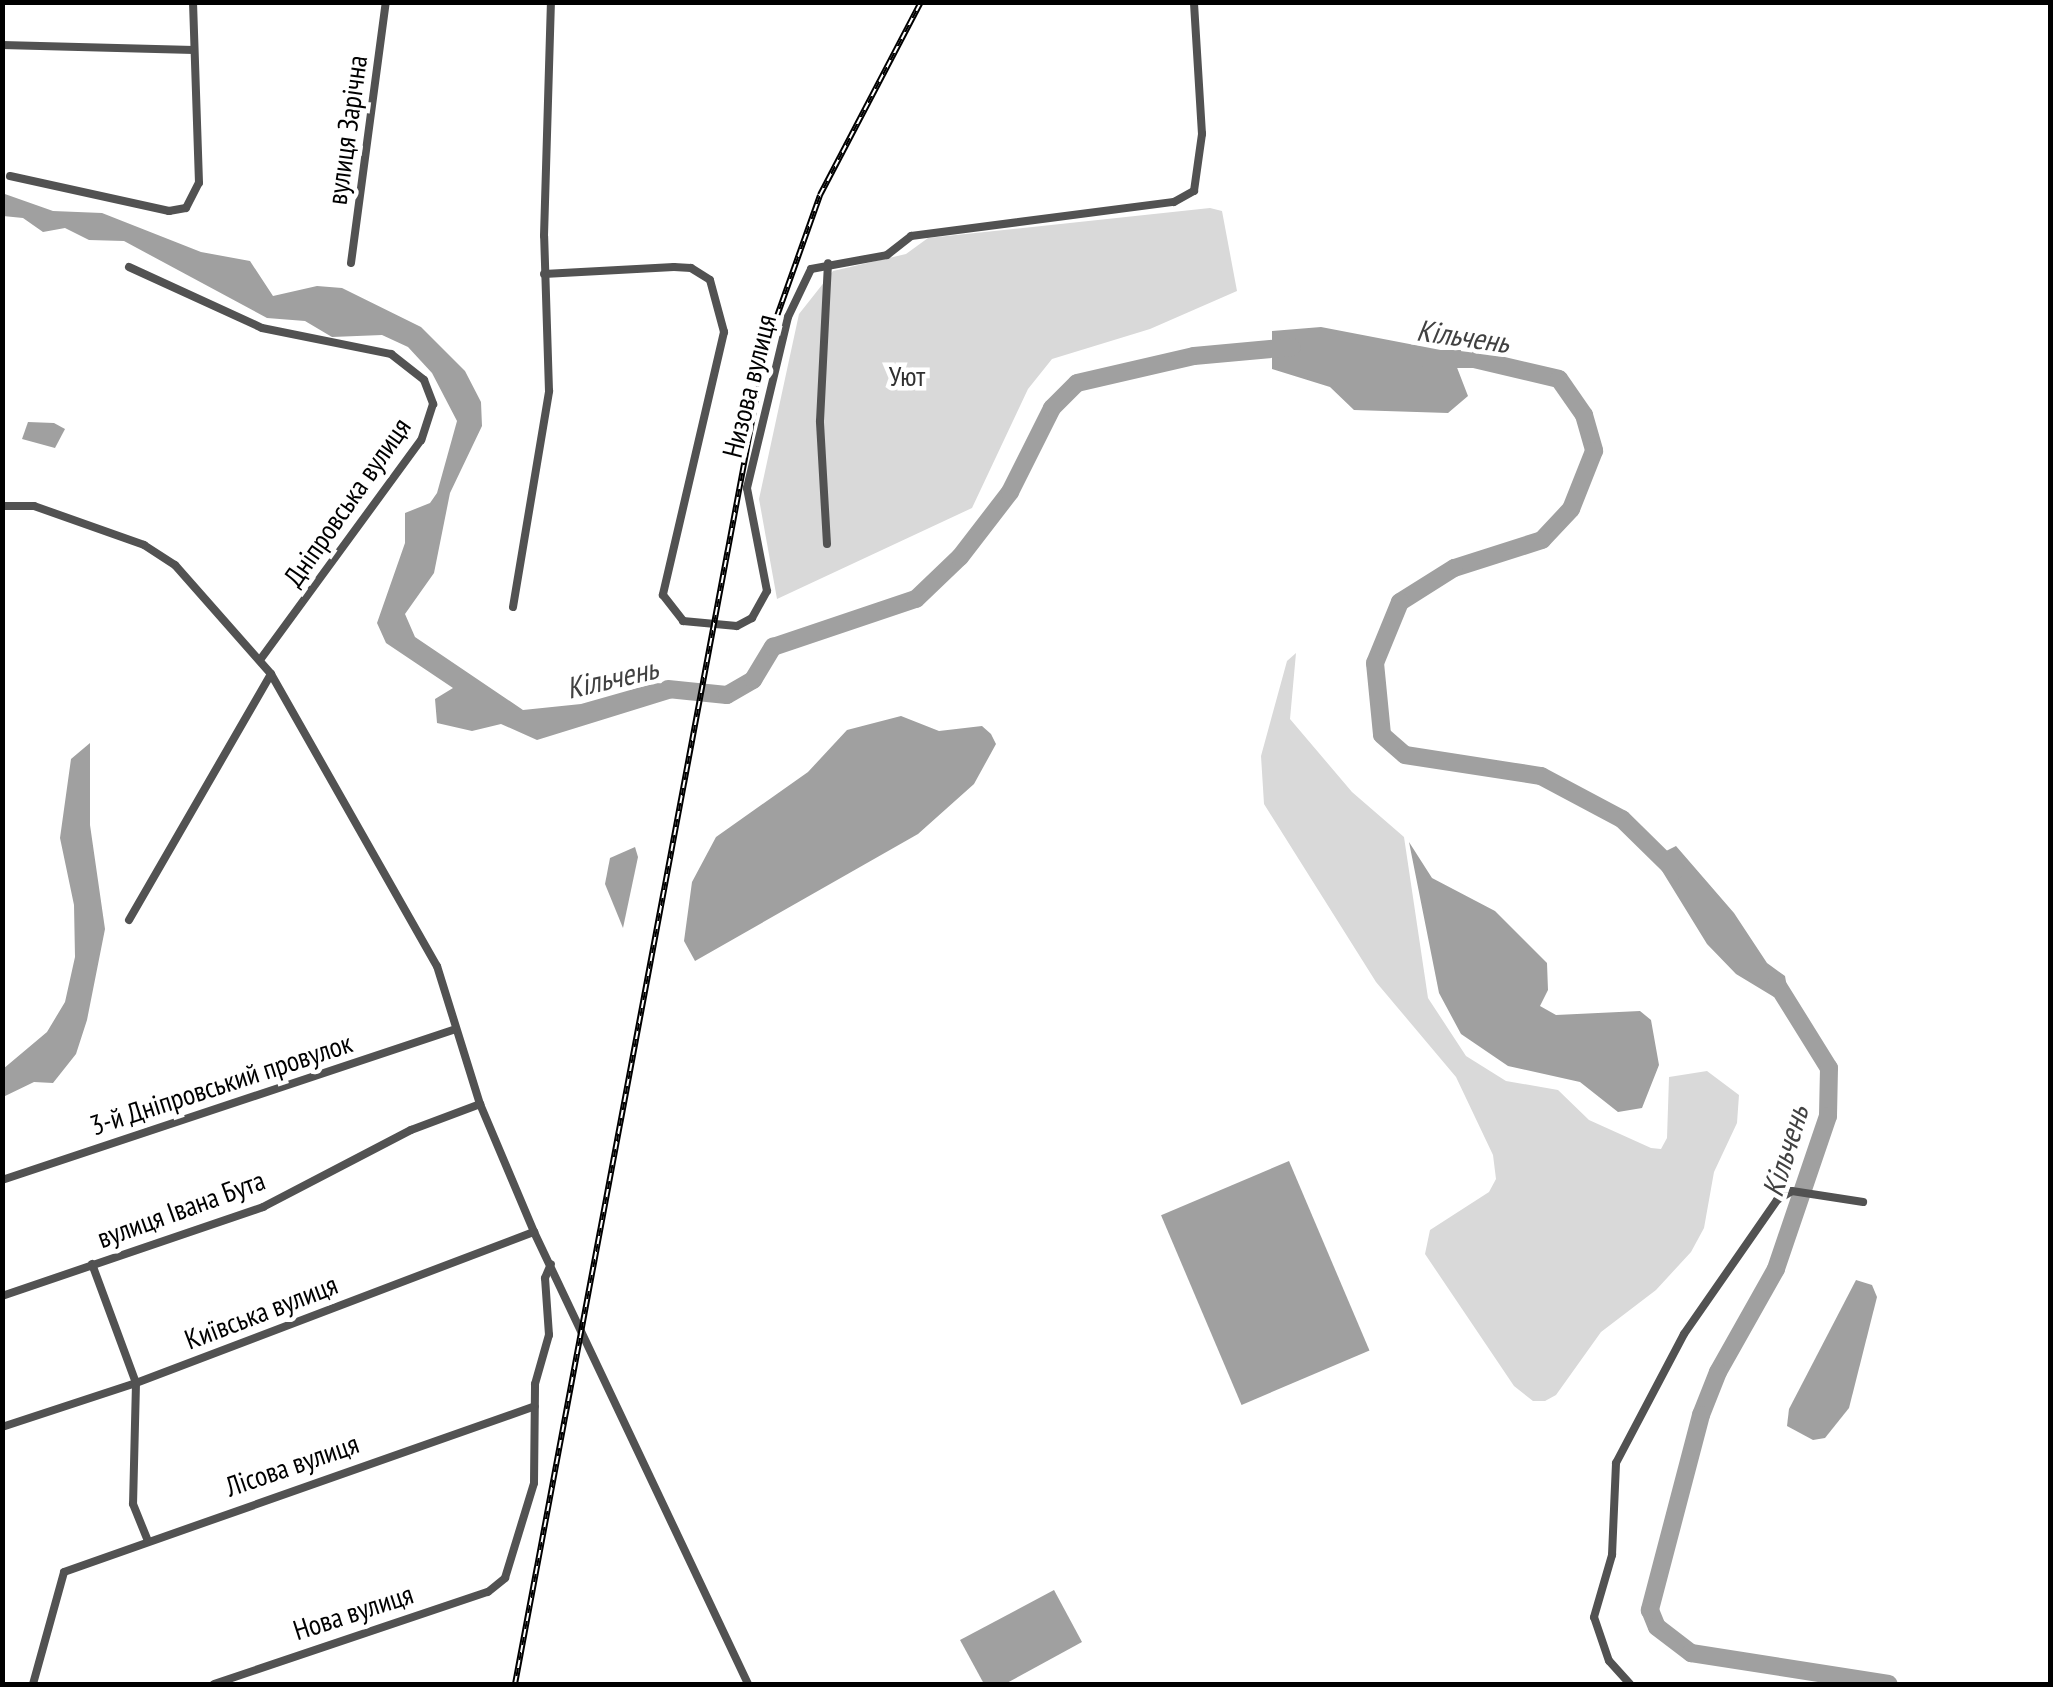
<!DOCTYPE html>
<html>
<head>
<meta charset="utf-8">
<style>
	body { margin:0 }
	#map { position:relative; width:2053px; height:1687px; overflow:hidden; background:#fff; font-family:"PT Sans Narrow",sans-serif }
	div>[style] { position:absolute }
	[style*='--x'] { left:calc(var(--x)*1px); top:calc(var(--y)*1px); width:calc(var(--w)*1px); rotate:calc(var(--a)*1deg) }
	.green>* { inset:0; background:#d9d9d9 }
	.water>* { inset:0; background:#a0a0a0; transform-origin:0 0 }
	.river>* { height:18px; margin:-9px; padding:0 9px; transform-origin:9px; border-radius:9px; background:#a0a0a0 }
	.minor>* { height:8px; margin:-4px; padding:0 4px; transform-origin:4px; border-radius:4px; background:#525252 }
	.rail>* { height:6px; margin-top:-3px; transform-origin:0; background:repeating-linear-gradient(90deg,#fff 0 8px,#000 0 16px); box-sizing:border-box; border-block:2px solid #000 }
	span { translate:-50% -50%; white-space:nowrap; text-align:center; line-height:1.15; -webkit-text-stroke:9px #fff; paint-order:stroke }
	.street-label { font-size:28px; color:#000 }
	.park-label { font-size:28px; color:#303030 }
	.water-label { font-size:30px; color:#414141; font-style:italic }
	.frame { position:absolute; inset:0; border:5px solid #000; pointer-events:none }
</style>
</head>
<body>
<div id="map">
	<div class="green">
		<div style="clip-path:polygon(1210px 208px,1222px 211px,1237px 291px,1150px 329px,1052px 359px,1028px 389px,972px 508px,777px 599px,759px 499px,799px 314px,833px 271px,906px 254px,928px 238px)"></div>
		<div style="clip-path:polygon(1296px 653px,1290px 719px,1352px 792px,1404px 837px,1428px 998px,1466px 1056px,1506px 1081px,1558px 1090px,1589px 1120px,1651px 1148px,1661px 1149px,1667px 1138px,1669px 1077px,1707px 1071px,1739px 1095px,1737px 1123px,1714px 1172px,1704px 1228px,1691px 1252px,1656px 1290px,1601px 1332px,1556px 1395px,1545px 1401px,1533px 1401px,1514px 1386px,1425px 1254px,1430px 1230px,1489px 1192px,1496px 1179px,1493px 1155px,1456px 1077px,1376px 982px,1264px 804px,1261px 756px,1287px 661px)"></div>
	</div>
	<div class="water">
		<div style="clip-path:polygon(2px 193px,53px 211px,102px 213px,201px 252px,250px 261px,273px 296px,317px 286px,342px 288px,421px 327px,465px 371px,481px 402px,482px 426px,450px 493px,434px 573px,405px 614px,415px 637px,523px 710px,581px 704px,655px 683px,693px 685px,692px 692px,537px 740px,501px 724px,472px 731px,437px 723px,435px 699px,453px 688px,386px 643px,377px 623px,405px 543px,405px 513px,430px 503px,437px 493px,457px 421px,432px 373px,408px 347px,382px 335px,332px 337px,305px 321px,267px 318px,124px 241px,89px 240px,65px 228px,43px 232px,23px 218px,3px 216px)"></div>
		<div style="clip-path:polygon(1321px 327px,1451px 352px,1468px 396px,1448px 413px,1354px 410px,1330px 387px,1272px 369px,1272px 331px)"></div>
		<div style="clip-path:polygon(28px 422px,54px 423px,65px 429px,55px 448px,22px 439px)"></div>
		<div style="clip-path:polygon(901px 716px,939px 731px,982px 726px,991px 734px,996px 744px,974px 784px,918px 834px,695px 961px,684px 941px,692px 882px,716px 837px,808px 772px,847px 730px)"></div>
		<div style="clip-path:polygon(90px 743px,90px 825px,105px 929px,87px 1020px,76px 1054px,53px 1083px,34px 1082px,3px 1097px,3px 1069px,47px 1032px,65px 1002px,75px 957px,74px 905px,60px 838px,71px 759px)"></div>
		<div style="clip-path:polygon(1409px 842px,1432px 878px,1495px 911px,1547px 963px,1548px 990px,1540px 1006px,1556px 1015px,1640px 1011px,1651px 1020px,1659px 1065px,1642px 1108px,1618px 1112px,1580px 1082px,1508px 1066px,1461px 1034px,1439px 993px)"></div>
		<div style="clip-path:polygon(1676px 846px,1734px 913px,1767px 963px,1785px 976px,1789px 999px,1774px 997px,1736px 974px,1707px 944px,1659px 866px,1662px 853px)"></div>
		<div style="clip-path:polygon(635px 847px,638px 857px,623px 928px,605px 884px,610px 858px)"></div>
		<div style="left:1289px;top:1161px;width:206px;height:139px;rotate:67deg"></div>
		<div style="clip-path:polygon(1856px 1280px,1872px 1285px,1877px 1297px,1849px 1408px,1825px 1438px,1813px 1440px,1787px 1426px,1789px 1409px)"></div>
		<div style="clip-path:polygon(1054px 1590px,1082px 1642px,1005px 1684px,984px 1684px,960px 1640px)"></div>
	</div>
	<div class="river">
		<div style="--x:1428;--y:359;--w:46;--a:0"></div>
		<div style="--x:1474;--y:359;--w:87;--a:13.2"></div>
		<div style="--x:1559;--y:379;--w:44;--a:55.2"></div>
		<div style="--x:1584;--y:415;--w:37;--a:74"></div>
		<div style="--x:1594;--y:451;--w:62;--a:111.6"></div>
		<div style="--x:1571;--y:509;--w:42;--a:133.1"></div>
		<div style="--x:1542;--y:540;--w:92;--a:162.3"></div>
		<div style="--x:1454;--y:568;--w:64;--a:147.8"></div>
		<div style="--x:1400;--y:602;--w:66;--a:112.3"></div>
		<div style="--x:1375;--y:663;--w:72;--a:84.4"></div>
		<div style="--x:1382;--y:735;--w:30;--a:41"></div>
		<div style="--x:1405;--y:755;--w:138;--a:8.8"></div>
		<div style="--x:1541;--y:776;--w:92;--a:28"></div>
		<div style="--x:1622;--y:819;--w:74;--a:44.5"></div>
		<div style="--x:668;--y:689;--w:59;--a:5.8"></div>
		<div style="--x:727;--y:695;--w:30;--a:-30"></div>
		<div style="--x:753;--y:680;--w:39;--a:-59"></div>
		<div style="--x:773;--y:647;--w:151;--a:-18.6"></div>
		<div style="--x:916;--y:599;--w:61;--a:-43.7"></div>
		<div style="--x:960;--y:557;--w:82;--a:-52.4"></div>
		<div style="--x:1010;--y:492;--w:94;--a:-63.4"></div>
		<div style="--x:1052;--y:408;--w:35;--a:-45"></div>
		<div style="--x:1077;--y:383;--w:120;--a:-13"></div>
		<div style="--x:1194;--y:356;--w:98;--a:-5.2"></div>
		<div style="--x:1776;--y:983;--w:100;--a:58.1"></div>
		<div style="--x:1829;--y:1068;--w:48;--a:91.2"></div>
		<div style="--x:1828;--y:1116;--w:162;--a:108.8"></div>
		<div style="--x:1776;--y:1269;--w:118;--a:119.4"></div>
		<div style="--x:1718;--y:1372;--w:46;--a:111.6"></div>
		<div style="--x:1701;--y:1415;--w:202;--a:104.7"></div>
		<div style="--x:1650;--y:1610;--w:18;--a:68"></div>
		<div style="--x:1657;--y:1627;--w:43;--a:37.4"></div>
		<div style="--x:1691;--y:1653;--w:200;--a:8.9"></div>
	</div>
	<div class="minor">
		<div style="--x:2;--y:45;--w:192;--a:1.5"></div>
		<div style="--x:10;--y:176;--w:163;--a:12.4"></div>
		<div style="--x:169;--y:211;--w:17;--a:-10"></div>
		<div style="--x:186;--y:208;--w:28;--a:-63"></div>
		<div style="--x:199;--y:183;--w:181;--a:-91.9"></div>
		<div style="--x:351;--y:263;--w:263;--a:-82.4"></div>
		<div style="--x:129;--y:267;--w:146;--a:24.6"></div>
		<div style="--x:262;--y:328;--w:132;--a:11.4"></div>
		<div style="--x:391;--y:354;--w:42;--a:38.2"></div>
		<div style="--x:424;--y:380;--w:26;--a:69"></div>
		<div style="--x:433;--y:404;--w:38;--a:108"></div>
		<div style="--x:421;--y:440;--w:271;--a:126.2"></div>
		<div style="--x:544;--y:274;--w:130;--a:-3.1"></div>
		<div style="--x:674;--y:267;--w:17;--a:3"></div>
		<div style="--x:691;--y:268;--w:22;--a:32"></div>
		<div style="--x:710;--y:280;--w:54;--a:74.9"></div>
		<div style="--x:724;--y:332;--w:270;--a:103.1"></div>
		<div style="--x:663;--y:595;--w:33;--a:52"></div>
		<div style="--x:683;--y:621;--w:54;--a:5.3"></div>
		<div style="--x:737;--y:626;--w:17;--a:-28"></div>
		<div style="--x:752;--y:618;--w:31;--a:-61"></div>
		<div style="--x:767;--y:591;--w:105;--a:-101"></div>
		<div style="--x:747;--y:488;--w:176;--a:-76.5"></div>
		<div style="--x:788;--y:317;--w:53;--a:-64.4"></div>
		<div style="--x:811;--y:269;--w:77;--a:-10.4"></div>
		<div style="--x:887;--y:255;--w:31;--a:-38"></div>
		<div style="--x:911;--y:236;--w:265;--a:-7.4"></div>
		<div style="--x:1174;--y:202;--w:23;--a:-29"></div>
		<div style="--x:1194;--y:191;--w:58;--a:-82"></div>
		<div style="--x:1202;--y:134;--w:132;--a:-93.5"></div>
		<div style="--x:2;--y:506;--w:32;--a:0"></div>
		<div style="--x:34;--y:506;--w:117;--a:19.5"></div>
		<div style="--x:144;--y:545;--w:37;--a:33"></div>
		<div style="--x:175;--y:565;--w:145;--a:48.6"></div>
		<div style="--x:271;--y:674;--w:336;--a:60.4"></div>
		<div style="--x:437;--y:966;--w:145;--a:72.7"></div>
		<div style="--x:480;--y:1104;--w:139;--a:67.1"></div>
		<div style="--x:534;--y:1232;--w:500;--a:64.66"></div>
		<div style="--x:827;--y:544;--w:123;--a:-93.3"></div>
		<div style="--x:820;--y:421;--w:158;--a:-87.1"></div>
		<div style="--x:513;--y:607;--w:219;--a:-80.5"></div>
		<div style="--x:549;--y:391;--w:155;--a:-91.8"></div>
		<div style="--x:544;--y:236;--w:234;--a:-88.3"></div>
		<div style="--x:129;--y:920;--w:284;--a:-60"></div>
		<div style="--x:2;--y:1180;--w:476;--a:-18.4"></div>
		<div style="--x:92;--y:1264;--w:127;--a:69.7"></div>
		<div style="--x:136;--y:1383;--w:121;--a:91.4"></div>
		<div style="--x:133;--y:1504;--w:37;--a:68"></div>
		<div style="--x:2;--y:1296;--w:276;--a:-18.8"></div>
		<div style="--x:263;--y:1207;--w:167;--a:-27.5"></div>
		<div style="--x:411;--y:1130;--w:74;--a:-20.6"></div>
		<div style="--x:2;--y:1427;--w:141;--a:-18.2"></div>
		<div style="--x:136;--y:1383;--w:426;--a:-20.8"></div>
		<div style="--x:33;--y:1684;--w:116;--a:-74.5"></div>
		<div style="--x:64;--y:1572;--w:499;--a:-19.4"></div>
		<div style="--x:214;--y:1684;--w:289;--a:-18.6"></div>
		<div style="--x:488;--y:1592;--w:22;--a:-39"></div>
		<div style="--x:505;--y:1578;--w:99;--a:-73"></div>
		<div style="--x:534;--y:1483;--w:99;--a:-89.4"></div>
		<div style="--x:535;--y:1384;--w:51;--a:-74.1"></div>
		<div style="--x:549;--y:1335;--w:57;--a:-94"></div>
		<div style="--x:545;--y:1278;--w:15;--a:-67"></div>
		<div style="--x:1630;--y:1684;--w:31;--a:-132"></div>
		<div style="--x:1609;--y:1661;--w:46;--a:-108.8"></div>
		<div style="--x:1594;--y:1617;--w:65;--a:-73.8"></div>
		<div style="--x:1612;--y:1555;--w:92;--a:-87.5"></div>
		<div style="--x:1616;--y:1463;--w:146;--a:-62.2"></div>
		<div style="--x:1684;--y:1334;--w:163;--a:-55.2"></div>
		<div style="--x:1777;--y:1200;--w:17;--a:-31"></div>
		<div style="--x:1792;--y:1191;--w:72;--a:8.8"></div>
	</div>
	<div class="rail">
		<div style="--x:515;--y:1684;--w:1360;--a:-79.37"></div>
		<div style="--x:766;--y:347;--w:161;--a:-70.4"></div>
		<div style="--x:820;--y:195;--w:218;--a:-62.4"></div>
	</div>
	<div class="street-label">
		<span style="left:347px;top:130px;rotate:-82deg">вулиця Зарічна</span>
		<span style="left:749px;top:386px;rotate:-76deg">Низова вулиця</span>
		<span style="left:347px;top:502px;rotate:-55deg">Дніпровська вулиця</span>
		<span style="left:221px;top:1084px;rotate:-18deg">3-й Дніпровський провулок</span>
		<span style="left:181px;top:1209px;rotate:-20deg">вулиця Івана Бута</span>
		<span style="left:261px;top:1312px;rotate:-21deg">Київська вулиця</span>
		<span style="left:292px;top:1465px;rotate:-19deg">Лісова вулиця</span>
		<span style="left:353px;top:1612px;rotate:-18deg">Нова вулиця</span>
	</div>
	<div class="park-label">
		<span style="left:907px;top:376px">Уют</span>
	</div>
	<div class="water-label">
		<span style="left:1463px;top:336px;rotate:8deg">Кільчень</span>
		<span style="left:612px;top:678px;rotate:-13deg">Кільчень</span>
		<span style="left:1785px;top:1151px;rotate:-73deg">Кільчень</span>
	</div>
	<div class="frame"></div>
</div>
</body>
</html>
